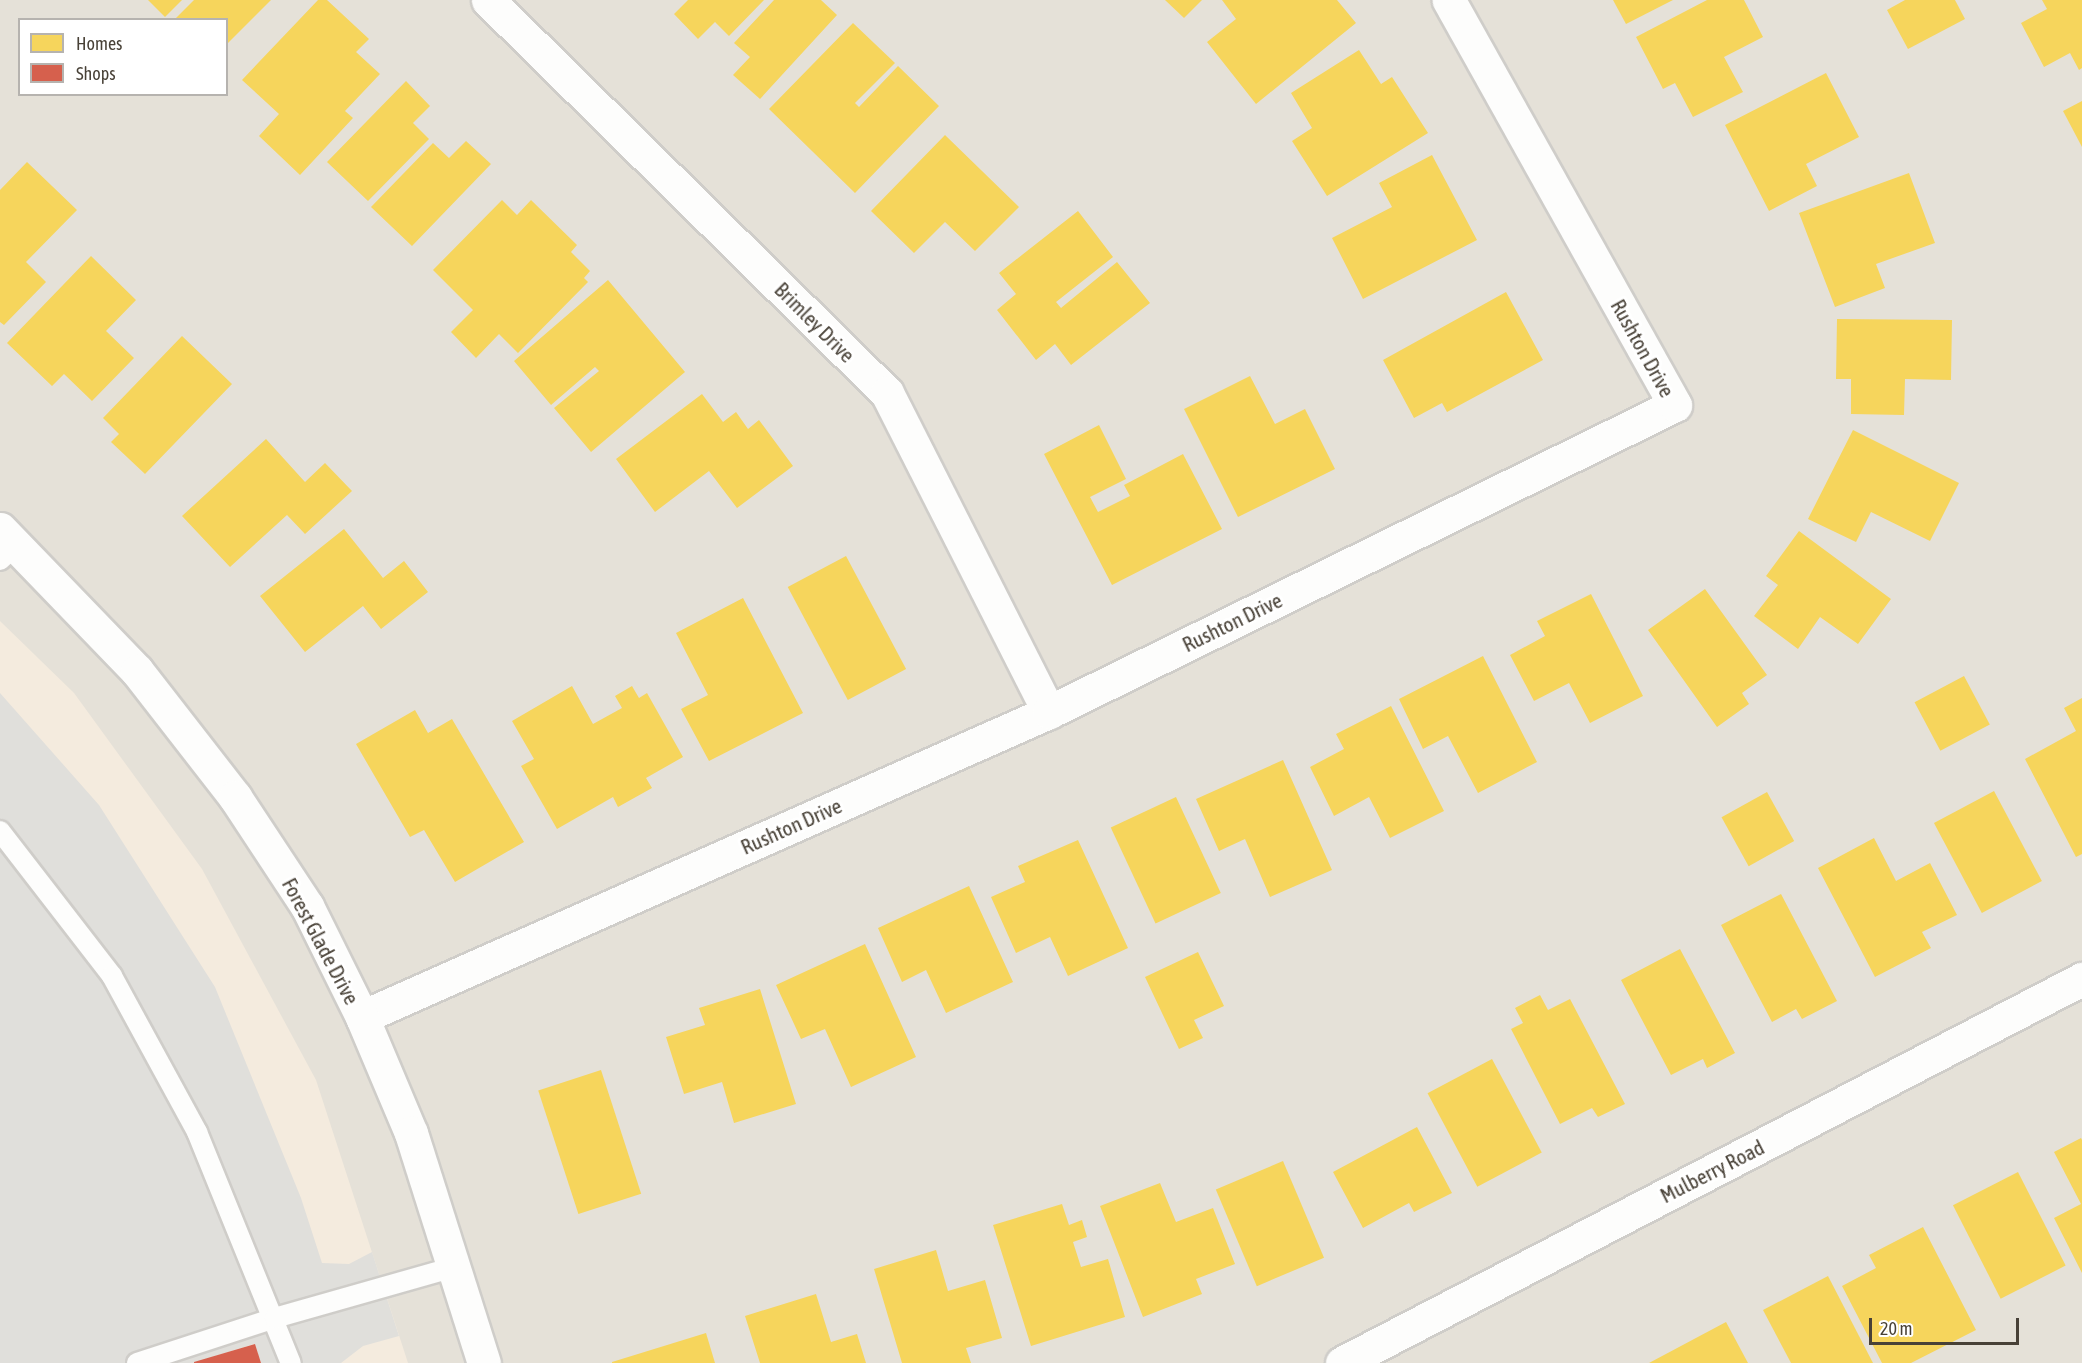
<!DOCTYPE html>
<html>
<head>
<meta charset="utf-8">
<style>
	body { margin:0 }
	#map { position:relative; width:2082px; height:1363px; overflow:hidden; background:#f1f0eb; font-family:"Asap Condensed",sans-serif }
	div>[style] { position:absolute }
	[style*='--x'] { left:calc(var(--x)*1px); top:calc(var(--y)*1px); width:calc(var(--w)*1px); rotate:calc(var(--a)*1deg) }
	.residential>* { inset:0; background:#e5e1d8 }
	.commercial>* { inset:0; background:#f4ebde }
	.parking>* { inset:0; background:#e0dfdb }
	.homes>* { inset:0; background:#f6d55c; transform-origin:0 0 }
	.shops>* { inset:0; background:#d6604d }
	.roads { filter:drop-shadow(2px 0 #cfcdc9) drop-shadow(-2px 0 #cfcdc9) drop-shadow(0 2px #cfcdc9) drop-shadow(0 -2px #cfcdc9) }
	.service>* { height:20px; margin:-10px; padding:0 10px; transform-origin:10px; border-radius:10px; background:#fdfdfc }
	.minor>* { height:33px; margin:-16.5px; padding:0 16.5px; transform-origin:16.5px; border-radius:16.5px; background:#fdfdfc }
	.tertiary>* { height:33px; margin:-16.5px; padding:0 16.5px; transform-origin:16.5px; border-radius:16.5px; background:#fdfdfc }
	span { translate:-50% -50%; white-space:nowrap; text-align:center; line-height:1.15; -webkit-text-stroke:6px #fff; paint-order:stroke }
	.street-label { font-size:21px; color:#484137 }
	.legend { position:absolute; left:18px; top:18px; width:210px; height:78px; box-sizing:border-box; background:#fff; border:2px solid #b6b3af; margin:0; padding:8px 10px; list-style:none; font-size:18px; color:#484137 }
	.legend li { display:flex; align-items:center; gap:12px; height:30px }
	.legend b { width:30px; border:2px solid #b6b3af }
	.scale { position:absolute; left:1869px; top:1318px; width:150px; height:27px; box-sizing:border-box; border:3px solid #484137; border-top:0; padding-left:8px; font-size:18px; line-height:21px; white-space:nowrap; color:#484137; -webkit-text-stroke:4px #fff; paint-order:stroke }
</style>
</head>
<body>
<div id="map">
	<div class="residential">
		<div style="clip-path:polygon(evenodd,0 0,2082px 0,2082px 1363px,0 1363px,0 0,20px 20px,226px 20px,226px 94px,20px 94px,20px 20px)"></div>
	</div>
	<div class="commercial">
		<div style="clip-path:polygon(0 621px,74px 693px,202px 869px,316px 1080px,408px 1363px,0 1363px)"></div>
	</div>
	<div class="parking">
		<div style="clip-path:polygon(0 693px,99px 805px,215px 987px,301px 1198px,322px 1263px,349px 1264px,372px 1252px,399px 1336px,363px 1346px,341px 1363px,261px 1363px,254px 1344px,193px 1363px,0 1363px)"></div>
	</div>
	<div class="homes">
		<div style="clip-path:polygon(148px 0,182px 0,165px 17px)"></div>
		<div style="clip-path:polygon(194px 0,271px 0,226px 45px,226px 20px,174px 20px)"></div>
		<div style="clip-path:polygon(318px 0,327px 0,369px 39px,356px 52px,380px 74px,345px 111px,353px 118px,300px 175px,259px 136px,279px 114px,242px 80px)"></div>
		<div style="clip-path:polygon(688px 0,764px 0,729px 36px,715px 22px,698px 39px,674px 14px)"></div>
		<div style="clip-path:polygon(774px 0,821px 0,837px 15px,760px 99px,733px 75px,750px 57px,734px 43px)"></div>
		<div style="clip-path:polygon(1165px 0,1202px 0,1184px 18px)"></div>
		<div style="clip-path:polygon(1222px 0,1337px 0,1356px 23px,1256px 104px,1207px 42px,1236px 19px)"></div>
		<div style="clip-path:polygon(1613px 0,1673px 0,1626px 24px)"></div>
		<div style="clip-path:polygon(1707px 0,1744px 0,1763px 37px,1724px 57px,1743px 92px,1693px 117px,1675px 83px,1663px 89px,1636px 37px)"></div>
		<div style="clip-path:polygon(1905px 0,1955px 0,1965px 19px,1908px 49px,1887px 10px)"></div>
		<div style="clip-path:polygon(2042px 0,2082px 0,2082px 68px,2079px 70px,2070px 53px,2044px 67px,2021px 23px,2047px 9px)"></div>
		<div style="clip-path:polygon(853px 23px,895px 63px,855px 103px,859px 107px,898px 66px,939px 106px,855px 193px,769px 109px)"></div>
		<div style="clip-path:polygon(1359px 50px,1381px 84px,1392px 77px,1428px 133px,1327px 196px,1292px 141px,1312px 128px,1291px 93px)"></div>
		<div style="clip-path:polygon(1826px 73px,1859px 137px,1806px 164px,1817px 186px,1769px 211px,1725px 125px)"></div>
		<div style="clip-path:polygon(406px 81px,430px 106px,413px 123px,429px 139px,368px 201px,327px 162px)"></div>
		<div style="clip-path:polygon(2082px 101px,2082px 147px,2063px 111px)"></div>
		<div style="clip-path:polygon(945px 135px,1019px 207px,975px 251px,945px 222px,914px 253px,871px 211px)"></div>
		<div style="clip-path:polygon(466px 141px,491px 164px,412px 246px,371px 207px,433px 143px,449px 158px)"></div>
		<div style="clip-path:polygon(1432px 155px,1477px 240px,1363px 299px,1332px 238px,1392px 207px,1379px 183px)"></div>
		<div style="clip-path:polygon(27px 162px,77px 210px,26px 262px,46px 282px,4px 325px,0 322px,0 190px)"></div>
		<div style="clip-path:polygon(1909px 173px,1935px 243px,1876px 264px,1885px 288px,1835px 307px,1799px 213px)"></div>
		<div style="clip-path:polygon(502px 200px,517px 215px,531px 200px,577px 245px,571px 252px,590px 271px,584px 278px,588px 282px,518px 353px,499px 334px,476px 358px,451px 332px,473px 310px,433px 270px)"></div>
		<div style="clip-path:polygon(1078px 211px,1113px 257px,1056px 302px,1061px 308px,1117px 262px,1150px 303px,1071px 365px,1055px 344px,1036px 360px,997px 310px,1016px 294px,999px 273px)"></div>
		<div style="clip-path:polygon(91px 256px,136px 300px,106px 331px,134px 358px,92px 401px,64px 374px,52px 386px,7px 343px)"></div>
		<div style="clip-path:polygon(608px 280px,685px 372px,591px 452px,554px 408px,599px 371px,595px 367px,551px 405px,514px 361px)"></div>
		<div style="clip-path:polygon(1506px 292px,1543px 360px,1447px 412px,1442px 403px,1414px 418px,1383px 360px)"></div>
		<div style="clip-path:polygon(1837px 319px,1952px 320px,1951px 380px,1905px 379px,1904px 415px,1851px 414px,1851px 379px,1836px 379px)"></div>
		<div style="clip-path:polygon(182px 336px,232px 384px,145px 474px,111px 442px,119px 434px,103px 418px)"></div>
		<div style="clip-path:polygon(1250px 376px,1275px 424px,1305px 409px,1335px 469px,1238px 517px,1184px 409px)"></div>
		<div style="clip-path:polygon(702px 394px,723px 422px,736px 412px,748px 429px,759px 420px,793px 466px,737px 508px,709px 471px,655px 512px,616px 459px)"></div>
		<div style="clip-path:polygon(1099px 425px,1126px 479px,1090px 497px,1098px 512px,1130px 496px,1124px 485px,1183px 454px,1222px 529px,1112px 585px,1044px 454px)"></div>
		<div style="clip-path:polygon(1853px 430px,1959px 483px,1930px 541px,1871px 512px,1856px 542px,1808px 519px)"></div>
		<div style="clip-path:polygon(266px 439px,305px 482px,325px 463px,352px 491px,305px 534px,287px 515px,230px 567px,182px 516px)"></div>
		<div style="clip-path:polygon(344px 529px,383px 578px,404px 561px,428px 592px,381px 629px,363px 606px,305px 652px,260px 596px)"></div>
		<div style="clip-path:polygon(1799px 531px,1891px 599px,1858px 644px,1820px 617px,1798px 649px,1754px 616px,1778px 585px,1766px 576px)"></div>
		<div style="left:846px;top:556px;width:128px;height:66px;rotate:62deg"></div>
		<div style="clip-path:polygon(1705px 589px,1767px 675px,1742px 693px,1749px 704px,1717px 727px,1648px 630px)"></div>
		<div style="clip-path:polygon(1591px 594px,1643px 696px,1590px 723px,1569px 683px,1534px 701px,1510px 655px,1545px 636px,1537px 621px)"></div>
		<div style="clip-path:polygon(743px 598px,803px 713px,709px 761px,681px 709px,708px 695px,676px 633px)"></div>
		<div style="clip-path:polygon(1483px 656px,1537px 762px,1478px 793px,1448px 736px,1423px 749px,1399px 699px)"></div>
		<div style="left:1964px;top:676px;width:55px;height:56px;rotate:62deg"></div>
		<div style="clip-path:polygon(572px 686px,593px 724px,622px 708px,615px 696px,632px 686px,639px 698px,647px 693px,683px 757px,646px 778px,652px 788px,618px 807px,613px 797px,557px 829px,521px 766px,534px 759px,512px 721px)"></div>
		<div style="clip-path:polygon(2082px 698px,2082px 854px,2076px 857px,2025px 759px,2076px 731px,2064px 708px)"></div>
		<div style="clip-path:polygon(1391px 706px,1444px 811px,1390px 838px,1369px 797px,1334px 816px,1310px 767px,1344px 749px,1336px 734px)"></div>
		<div style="clip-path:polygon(415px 710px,428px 733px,452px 719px,524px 842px,455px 882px,424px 830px,410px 837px,356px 744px)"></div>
		<div style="clip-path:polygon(1283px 760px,1332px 870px,1270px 897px,1245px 839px,1219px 851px,1196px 799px)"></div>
		<div style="left:1994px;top:791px;width:102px;height:68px;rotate:62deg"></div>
		<div style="left:1767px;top:792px;width:56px;height:52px;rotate:61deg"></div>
		<div style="left:1176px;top:797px;width:106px;height:72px;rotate:65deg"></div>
		<div style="clip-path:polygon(1874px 838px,1896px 881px,1930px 863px,1957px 915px,1922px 932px,1931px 948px,1875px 977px,1818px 868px)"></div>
		<div style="clip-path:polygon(1078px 840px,1128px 948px,1068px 976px,1050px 937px,1016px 953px,991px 897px,1025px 882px,1018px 866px)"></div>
		<div style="clip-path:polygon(969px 886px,1013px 982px,946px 1013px,926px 970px,902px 982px,878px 928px)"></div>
		<div style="clip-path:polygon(1781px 894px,1837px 1001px,1802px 1019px,1796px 1009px,1772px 1022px,1721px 925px)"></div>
		<div style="clip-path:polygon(865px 944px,916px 1057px,851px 1087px,825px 1029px,801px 1039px,776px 985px)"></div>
		<div style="clip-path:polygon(1680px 949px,1735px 1053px,1707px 1068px,1703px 1059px,1671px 1075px,1621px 980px)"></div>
		<div style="clip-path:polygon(1198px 952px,1224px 1006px,1194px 1020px,1203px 1038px,1179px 1049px,1145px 977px)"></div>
		<div style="clip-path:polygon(760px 989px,796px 1104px,734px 1123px,722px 1082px,684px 1094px,666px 1037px,705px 1025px,699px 1008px)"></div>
		<div style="clip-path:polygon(1540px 995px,1548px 1010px,1570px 999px,1625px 1104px,1598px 1117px,1592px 1108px,1560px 1124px,1511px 1029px,1523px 1023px,1515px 1008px)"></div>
		<div style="left:1492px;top:1059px;width:106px;height:73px;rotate:62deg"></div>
		<div style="left:601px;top:1070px;width:130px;height:66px;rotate:72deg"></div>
		<div style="clip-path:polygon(1417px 1127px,1452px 1193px,1414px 1212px,1409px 1203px,1363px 1228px,1333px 1172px)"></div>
		<div style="clip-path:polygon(2081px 1138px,2082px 1140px,2082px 1273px,2054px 1218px,2081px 1204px,2054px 1152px)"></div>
		<div style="left:1283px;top:1161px;width:105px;height:73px;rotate:67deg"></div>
		<div style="left:2018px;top:1172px;width:105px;height:73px;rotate:63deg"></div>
		<div style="clip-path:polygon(1160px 1183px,1176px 1222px,1213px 1208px,1235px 1264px,1196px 1279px,1202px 1294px,1143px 1317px,1100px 1206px)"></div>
		<div style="clip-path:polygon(1062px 1204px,1069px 1225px,1082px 1220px,1087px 1237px,1073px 1242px,1081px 1267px,1108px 1259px,1125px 1317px,1031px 1346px,993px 1225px)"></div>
		<div style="clip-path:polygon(1923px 1227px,1976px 1330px,1911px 1363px,1882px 1363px,1842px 1286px,1876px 1268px,1869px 1255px)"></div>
		<div style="clip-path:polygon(936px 1250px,948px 1291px,985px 1280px,1002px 1338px,966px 1348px,971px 1363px,902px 1363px,874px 1269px)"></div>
		<div style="clip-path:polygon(1828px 1276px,1873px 1363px,1791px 1363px,1763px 1310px)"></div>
		<div style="clip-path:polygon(816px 1294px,831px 1342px,857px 1334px,866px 1363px,760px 1363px,745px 1316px)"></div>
		<div style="clip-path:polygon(1726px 1322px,1748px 1363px,1649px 1363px)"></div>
		<div style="clip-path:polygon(706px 1333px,715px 1363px,612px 1363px,612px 1362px)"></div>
	</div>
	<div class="shops">
		<div style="clip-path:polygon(255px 1344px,261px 1363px,194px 1363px,194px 1362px)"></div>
	</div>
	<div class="roads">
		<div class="service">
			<div style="--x:0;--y:560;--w:22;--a:-43"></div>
			<div style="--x:0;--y:831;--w:183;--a:52.3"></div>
			<div style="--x:112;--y:976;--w:178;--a:61.4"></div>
			<div style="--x:197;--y:1132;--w:249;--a:67.9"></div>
			<div style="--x:137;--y:1363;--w:145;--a:-18.1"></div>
			<div style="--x:275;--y:1318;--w:186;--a:-15.9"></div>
		</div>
		<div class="minor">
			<div style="--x:488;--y:0;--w:560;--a:44.57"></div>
			<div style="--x:887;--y:393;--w:358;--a:63.1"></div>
			<div style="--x:362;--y:1017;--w:752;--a:-23.94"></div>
			<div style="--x:1049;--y:712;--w:697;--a:-26.12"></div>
			<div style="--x:1675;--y:405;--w:464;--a:-119.2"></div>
			<div style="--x:1342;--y:1363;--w:834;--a:-27.43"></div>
		</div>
		<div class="tertiary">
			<div style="--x:0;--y:529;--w:197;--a:46"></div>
			<div style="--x:137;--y:671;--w:160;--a:52.1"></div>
			<div style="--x:235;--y:797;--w:131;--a:56.6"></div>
			<div style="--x:307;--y:906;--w:124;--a:63.6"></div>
			<div style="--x:362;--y:1017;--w:126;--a:67.1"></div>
			<div style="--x:411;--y:1133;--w:241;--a:72.4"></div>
		</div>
	</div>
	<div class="street-label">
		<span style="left:815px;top:322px;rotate:45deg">Brimley Drive</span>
		<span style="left:1643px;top:348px;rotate:61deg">Rushton Drive</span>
		<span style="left:1232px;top:622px;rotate:-26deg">Rushton Drive</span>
		<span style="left:791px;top:826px;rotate:-24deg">Rushton Drive</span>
		<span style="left:321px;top:941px;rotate:62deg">Forest Glade Drive</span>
		<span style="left:1712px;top:1171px;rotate:-27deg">Mulberry Road</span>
	</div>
	<ul class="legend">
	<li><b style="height:16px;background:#f6d55c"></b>Homes</li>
	<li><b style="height:16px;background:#d6604d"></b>Shops</li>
	</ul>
	<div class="scale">20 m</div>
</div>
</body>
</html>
